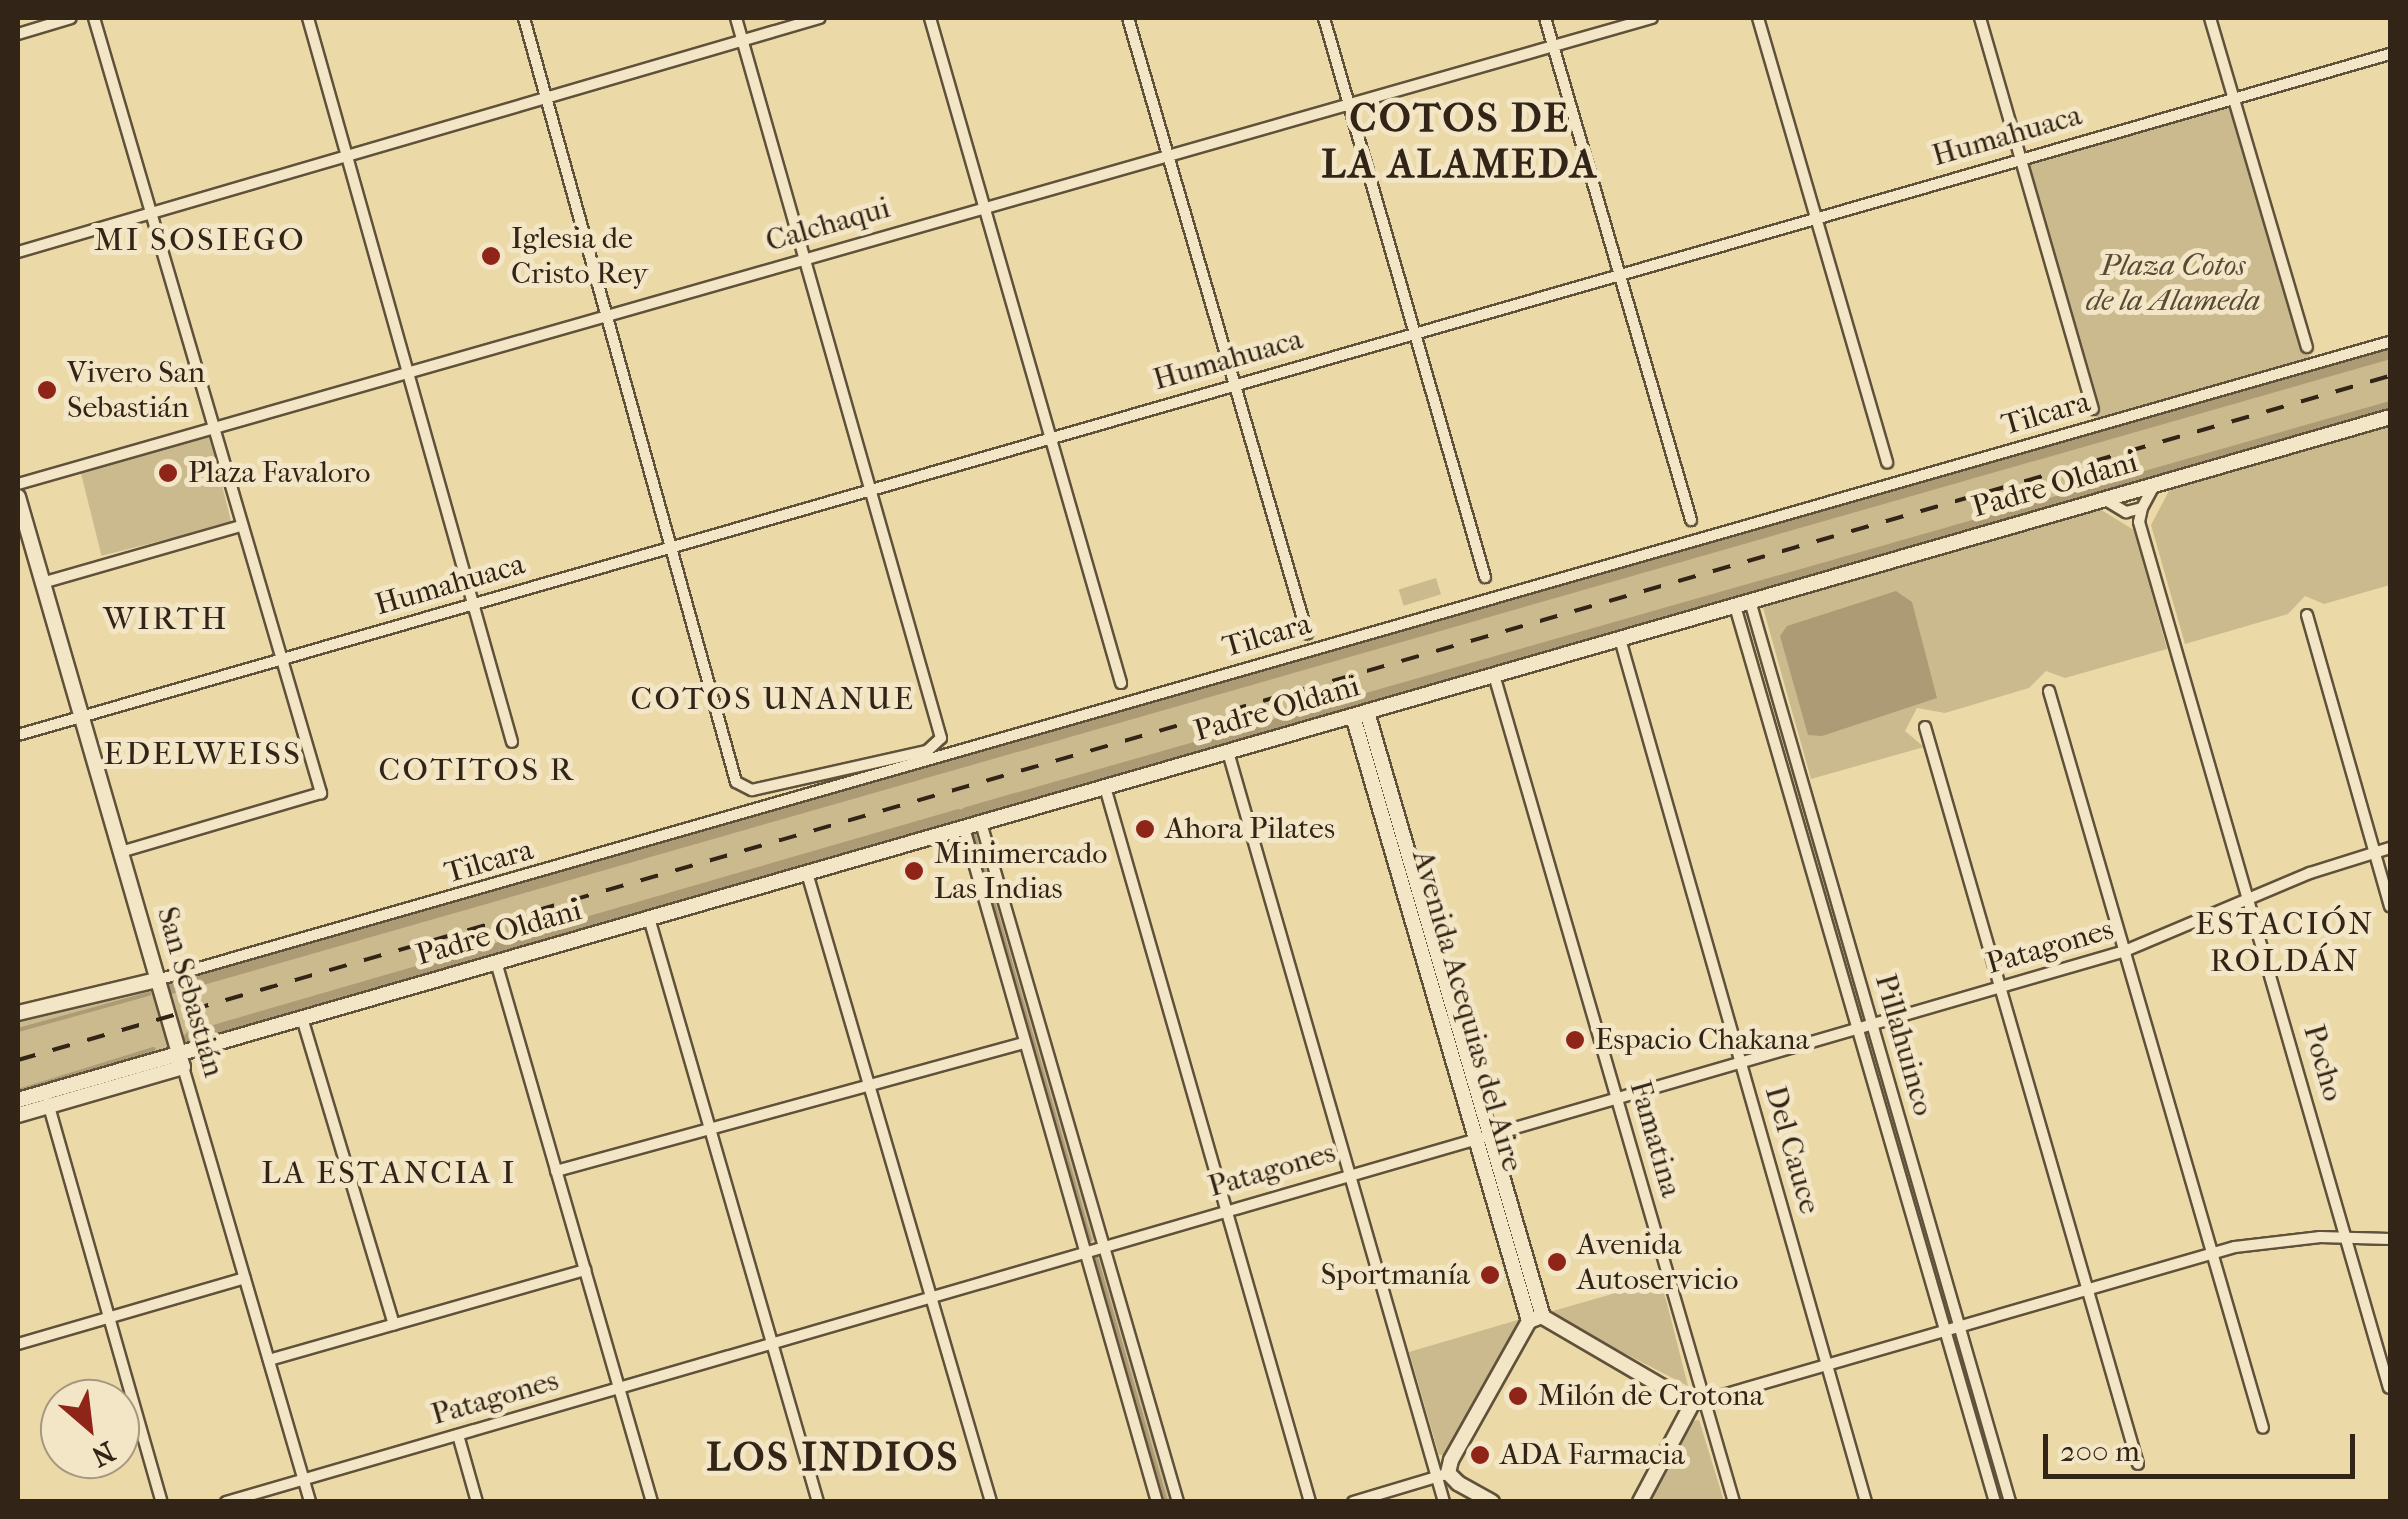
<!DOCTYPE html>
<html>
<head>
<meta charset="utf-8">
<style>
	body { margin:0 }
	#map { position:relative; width:2408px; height:1519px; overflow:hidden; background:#ecd9a8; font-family:"IM FELL French Canon",serif }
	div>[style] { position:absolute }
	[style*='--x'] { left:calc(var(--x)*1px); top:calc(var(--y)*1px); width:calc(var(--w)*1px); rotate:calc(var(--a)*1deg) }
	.green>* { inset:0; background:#ccba8f; transform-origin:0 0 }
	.water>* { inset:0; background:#ad9b76 }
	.stream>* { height:4px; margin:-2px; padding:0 2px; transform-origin:2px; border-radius:2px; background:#ad9b76 }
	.canal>* { height:11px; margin:-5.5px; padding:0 5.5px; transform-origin:5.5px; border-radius:5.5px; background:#ad9b76 }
	.roads { filter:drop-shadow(2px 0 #60513a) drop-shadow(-2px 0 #60513a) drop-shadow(0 2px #60513a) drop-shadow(0 -2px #60513a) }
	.street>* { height:10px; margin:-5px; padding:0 5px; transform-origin:5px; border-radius:5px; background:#f3e6c6 }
	.secondary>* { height:14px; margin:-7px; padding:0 7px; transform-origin:7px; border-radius:7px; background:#f3e6c6 }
	.rail>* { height:4px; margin-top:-2px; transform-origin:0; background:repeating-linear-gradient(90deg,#322416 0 18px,transparent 0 36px) }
	.dots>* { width:28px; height:28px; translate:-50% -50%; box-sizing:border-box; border:5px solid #f3e6c6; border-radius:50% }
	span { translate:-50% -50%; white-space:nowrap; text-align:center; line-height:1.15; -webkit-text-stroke:10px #f3e6c6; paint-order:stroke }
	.street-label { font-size:30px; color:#322416 }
	.poi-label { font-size:30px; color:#322416 }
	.left { translate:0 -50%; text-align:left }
	.right { translate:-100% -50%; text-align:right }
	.park-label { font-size:30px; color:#584a34; font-style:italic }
	.neighbourhood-label { font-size:32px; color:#322416; letter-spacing:2.5px }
	.district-label { font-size:40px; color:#322416; font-weight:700; letter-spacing:2.5px }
	.frame { position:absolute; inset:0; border:20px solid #322416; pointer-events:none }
	.north { position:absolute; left:40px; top:1379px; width:100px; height:100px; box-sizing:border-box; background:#f3e6c6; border:2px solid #a69880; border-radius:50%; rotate:152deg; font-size:28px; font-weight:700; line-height:40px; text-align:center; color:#322416 }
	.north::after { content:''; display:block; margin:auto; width:35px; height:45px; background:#8f2418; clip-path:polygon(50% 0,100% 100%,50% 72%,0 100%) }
	.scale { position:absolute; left:2043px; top:1434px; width:312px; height:45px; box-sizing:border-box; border:5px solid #322416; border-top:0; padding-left:12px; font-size:30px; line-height:35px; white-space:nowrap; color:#322416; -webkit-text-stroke:8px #f3e6c6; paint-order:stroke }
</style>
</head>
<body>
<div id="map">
	<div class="green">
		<div style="clip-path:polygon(2234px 98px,2312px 364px,2390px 342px,2390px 417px,18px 1100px,18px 1013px,2098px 425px,2020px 157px)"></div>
		<div style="clip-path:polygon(2390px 424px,2390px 585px,2324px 604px,2305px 596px,2288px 614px,2185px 644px,2151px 525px,2171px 487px)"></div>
		<div style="left:210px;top:437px;width:89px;height:134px;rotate:76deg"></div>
		<div style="clip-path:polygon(2098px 508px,2134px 530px,2167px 649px,2065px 678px,2046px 671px,2029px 688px,1945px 713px,1917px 708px,1905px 731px,1924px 747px,1811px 779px,1762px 604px)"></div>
		<div style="left:1436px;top:578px;width:17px;height:39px;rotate:73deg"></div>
		<div style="clip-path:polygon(975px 831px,1095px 1239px,1090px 1244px,969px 836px)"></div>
		<div style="clip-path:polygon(1094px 1254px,1101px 1258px,1171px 1501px,1160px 1501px)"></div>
		<div style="clip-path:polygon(1661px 1280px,1688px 1386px,1546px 1313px)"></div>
		<div style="clip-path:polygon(1521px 1319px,1449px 1454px,1439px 1455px,1409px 1352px)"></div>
		<div style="clip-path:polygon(1699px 1420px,1724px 1501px,1649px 1501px,1693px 1421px)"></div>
	</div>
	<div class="water">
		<div style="clip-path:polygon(1896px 591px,1912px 602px,1937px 698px,1822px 736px,1808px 735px,1780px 636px,1787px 626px)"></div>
	</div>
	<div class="stream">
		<div style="--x:974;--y:835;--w:421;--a:74"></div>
		<div style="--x:18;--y:1030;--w:136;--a:-15.4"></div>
		<div style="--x:18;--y:1091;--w:142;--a:-17.2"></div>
		<div style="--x:1096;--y:1258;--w:254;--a:74"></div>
	</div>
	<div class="canal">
		<div style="--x:1359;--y:700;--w:1072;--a:-15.92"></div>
		<div style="--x:966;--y:812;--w:401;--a:-15.9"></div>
		<div style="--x:167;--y:989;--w:2312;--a:-15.97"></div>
		<div style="--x:189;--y:1037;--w:801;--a:-16.17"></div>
	</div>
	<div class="roads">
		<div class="street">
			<div style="--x:94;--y:18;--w:808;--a:73.67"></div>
			<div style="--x:321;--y:793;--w:209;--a:163.6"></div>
			<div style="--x:308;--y:18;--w:752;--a:74.26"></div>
			<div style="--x:524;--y:18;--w:793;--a:74.49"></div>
			<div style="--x:736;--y:782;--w:18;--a:27"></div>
			<div style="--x:752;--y:790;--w:179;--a:-12.6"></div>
			<div style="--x:927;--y:751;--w:19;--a:-43"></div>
			<div style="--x:941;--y:738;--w:749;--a:-105.89"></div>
			<div style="--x:930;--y:18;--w:692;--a:73.97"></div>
			<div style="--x:1128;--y:18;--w:641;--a:73.77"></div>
			<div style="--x:1324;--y:18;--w:582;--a:73.93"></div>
			<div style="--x:1545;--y:18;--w:523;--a:73.78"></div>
			<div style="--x:1758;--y:18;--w:463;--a:73.8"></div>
			<div style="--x:1980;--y:18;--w:407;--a:73.9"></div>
			<div style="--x:2210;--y:18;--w:343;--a:73.6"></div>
			<div style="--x:18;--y:34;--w:55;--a:-16.8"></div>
			<div style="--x:18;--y:252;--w:835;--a:-16.27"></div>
			<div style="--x:18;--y:484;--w:1699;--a:-15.92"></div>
			<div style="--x:2104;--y:499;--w:26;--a:31"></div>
			<div style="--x:2126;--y:512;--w:16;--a:-14"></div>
			<div style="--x:2142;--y:508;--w:26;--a:-62"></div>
			<div style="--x:2142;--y:508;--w:14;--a:102"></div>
			<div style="--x:2139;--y:522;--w:901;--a:73.9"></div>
			<div style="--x:42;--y:583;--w:207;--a:-16"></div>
			<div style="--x:1750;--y:601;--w:938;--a:73.9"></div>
			<div style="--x:1735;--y:606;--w:933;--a:73.82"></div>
			<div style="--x:2307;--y:615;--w:303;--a:74.1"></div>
			<div style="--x:1620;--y:639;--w:897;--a:74.09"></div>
			<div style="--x:1494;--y:675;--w:861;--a:73.82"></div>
			<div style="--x:2049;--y:691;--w:767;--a:73.81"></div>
			<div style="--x:1925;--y:727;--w:767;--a:73.88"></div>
			<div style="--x:18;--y:735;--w:2468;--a:-16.02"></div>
			<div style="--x:1228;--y:752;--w:780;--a:73.93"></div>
			<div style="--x:1105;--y:787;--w:744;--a:74"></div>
			<div style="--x:981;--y:823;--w:707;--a:73.82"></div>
			<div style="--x:964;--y:828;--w:701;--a:74.02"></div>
			<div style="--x:807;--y:873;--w:655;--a:73.69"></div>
			<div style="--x:649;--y:918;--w:608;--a:73.86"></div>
			<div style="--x:496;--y:962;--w:562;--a:73.89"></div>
			<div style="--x:157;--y:980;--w:2322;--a:-15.95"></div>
			<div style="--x:302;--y:1018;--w:320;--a:73.3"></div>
			<div style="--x:183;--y:1067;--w:453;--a:73.7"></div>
			<div style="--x:48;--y:1103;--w:415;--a:74.1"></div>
			<div style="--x:556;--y:1171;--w:486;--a:-15.3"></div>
			<div style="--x:18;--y:1344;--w:236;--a:-16.2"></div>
			<div style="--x:269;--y:1360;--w:329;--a:-15.9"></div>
			<div style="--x:1702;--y:1401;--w:555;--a:-16.12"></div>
			<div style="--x:2235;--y:1247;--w:86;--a:-6.7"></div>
			<div style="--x:2320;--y:1237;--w:70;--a:1.6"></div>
			<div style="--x:458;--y:1435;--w:70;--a:74.2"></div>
			<div style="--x:226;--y:1502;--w:1977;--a:-16.18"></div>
			<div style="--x:2125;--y:951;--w:201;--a:-22.9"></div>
			<div style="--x:2310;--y:873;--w:84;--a:-17.4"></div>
			<div style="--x:1353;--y:1502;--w:94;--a:-16.7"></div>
		</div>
		<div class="secondary">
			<div style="--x:18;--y:497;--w:593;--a:73.86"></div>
			<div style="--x:183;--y:1067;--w:172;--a:163.8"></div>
			<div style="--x:1367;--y:712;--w:630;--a:73.78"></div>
			<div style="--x:1543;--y:1317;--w:173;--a:30.3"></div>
			<div style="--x:1692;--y:1404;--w:111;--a:118"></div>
			<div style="--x:1353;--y:716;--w:630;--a:73.78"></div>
			<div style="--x:18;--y:1013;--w:143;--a:-13.4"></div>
			<div style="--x:18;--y:1100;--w:2468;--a:-16.06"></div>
			<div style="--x:1492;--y:1502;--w:39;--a:-151"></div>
			<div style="--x:1458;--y:1483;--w:14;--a:-135"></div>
			<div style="--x:1448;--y:1473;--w:13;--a:-77"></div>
			<div style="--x:1451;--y:1460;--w:159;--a:-60.7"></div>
			<div style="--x:1529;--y:1321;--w:9;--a:-21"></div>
		</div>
	</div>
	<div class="rail">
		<div style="--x:18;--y:1060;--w:2469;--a:-16.09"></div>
	</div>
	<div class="dots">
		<div style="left:491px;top:256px;background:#8f2418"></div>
		<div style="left:47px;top:390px;background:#8f2418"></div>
		<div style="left:168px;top:473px;background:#8f2418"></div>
		<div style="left:1145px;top:829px;background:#8f2418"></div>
		<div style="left:914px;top:871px;background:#8f2418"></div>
		<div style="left:1575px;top:1040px;background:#8f2418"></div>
		<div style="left:1557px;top:1262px;background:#8f2418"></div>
		<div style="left:1490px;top:1275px;background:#8f2418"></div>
		<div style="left:1518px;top:1396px;background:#8f2418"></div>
		<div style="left:1480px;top:1455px;background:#8f2418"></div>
	</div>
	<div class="street-label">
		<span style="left:2007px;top:136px;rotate:-16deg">Humahuaca</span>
		<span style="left:828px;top:225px;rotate:-16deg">Calchaqui</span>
		<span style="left:1228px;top:360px;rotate:-16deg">Humahuaca</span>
		<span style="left:2046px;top:414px;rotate:-16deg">Tilcara</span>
		<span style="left:2055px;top:485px;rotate:-16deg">Padre Oldani</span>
		<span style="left:450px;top:585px;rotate:-16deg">Humahuaca</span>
		<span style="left:1267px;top:636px;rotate:-16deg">Tilcara</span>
		<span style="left:1277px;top:709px;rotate:-16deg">Padre Oldani</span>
		<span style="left:489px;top:862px;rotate:-16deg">Tilcara</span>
		<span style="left:499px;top:933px;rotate:-16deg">Padre Oldani</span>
		<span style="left:2050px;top:947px;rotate:-16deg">Patagones</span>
		<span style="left:190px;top:992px;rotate:74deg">San Sebastián</span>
		<span style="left:1467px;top:1011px;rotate:74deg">Avenida Acequias del Aire</span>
		<span style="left:1904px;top:1045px;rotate:74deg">Pillahuinco</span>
		<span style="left:2323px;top:1063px;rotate:74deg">Pocho</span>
		<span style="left:1655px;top:1139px;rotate:74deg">Famatina</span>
		<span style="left:1792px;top:1150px;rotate:74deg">Del Cauce</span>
		<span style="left:1272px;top:1170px;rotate:-16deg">Patagones</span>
		<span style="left:495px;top:1398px;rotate:-16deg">Patagones</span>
	</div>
	<div class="poi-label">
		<span class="left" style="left:511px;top:256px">Iglesia de<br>Cristo Rey</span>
		<span class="left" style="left:67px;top:390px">Vivero San<br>Sebastián</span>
		<span class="left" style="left:188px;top:473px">Plaza Favaloro</span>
		<span class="left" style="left:1165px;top:829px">Ahora Pilates</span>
		<span class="left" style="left:934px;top:871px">Minimercado<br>Las Indias</span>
		<span class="left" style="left:1595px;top:1040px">Espacio Chakana</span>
		<span class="left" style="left:1577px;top:1262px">Avenida<br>Autoservicio</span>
		<span class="right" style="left:1470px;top:1275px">Sportmanía</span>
		<span class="left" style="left:1538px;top:1396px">Milón de Crotona</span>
		<span class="left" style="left:1500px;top:1455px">ADA Farmacia</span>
	</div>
	<div class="park-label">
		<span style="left:2173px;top:283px">Plaza Cotos<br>de la Alameda</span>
	</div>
	<div class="neighbourhood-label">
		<span style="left:200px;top:240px">MI SOSIEGO</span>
		<span style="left:166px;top:619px">WIRTH</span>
		<span style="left:773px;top:699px">COTOS UNANUE</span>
		<span style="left:203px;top:754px">EDELWEISS</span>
		<span style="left:477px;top:770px">COTITOS R</span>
		<span style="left:2285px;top:943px">ESTACIÓN<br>ROLDÁN</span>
		<span style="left:389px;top:1173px">LA ESTANCIA I</span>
	</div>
	<div class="district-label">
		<span style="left:1460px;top:141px">COTOS DE<br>LA ALAMEDA</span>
		<span style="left:833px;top:1457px">LOS INDIOS</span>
	</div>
	<div class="frame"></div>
	<div class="north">N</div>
	<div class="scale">200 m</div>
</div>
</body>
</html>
